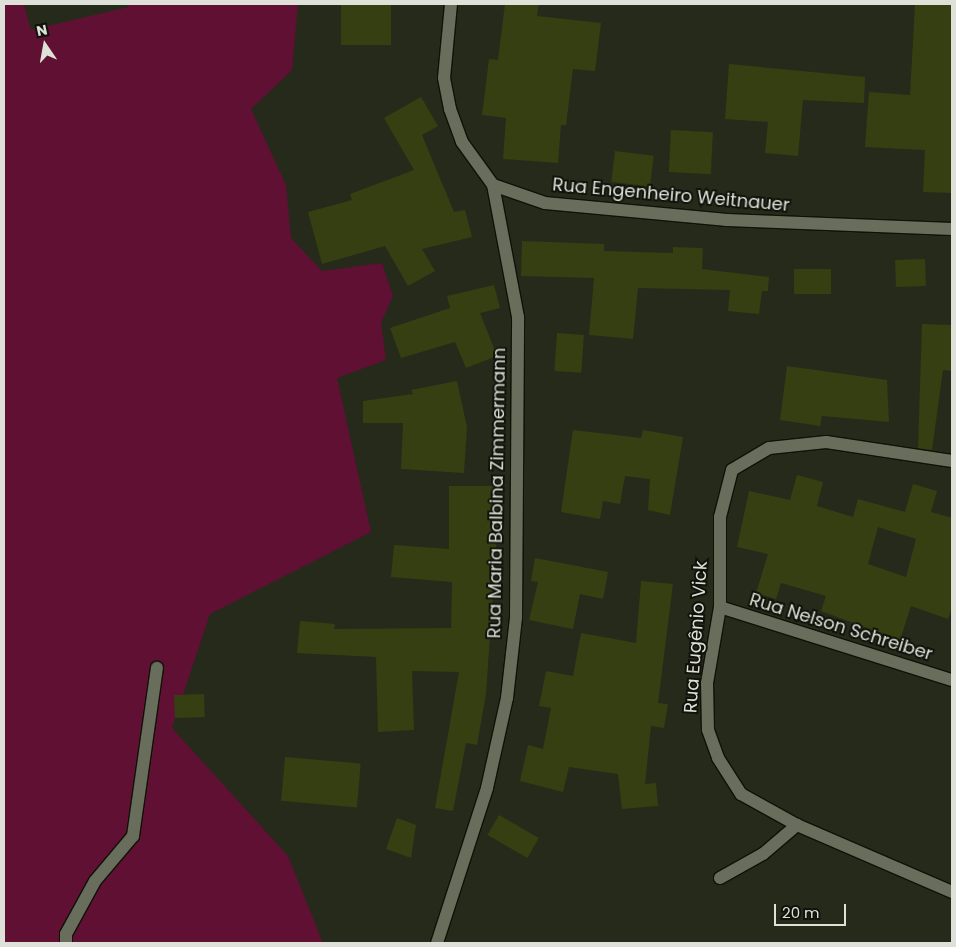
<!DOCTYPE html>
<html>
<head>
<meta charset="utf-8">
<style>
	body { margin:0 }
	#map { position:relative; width:956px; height:947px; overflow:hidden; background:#262a1b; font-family:Poppins,sans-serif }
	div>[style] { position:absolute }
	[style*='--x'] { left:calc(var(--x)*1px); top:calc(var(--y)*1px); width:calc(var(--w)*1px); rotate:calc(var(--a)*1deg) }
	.green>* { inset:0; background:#5f1033 }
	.building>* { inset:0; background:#353f11; transform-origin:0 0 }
	.roads { filter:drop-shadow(1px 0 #0f1205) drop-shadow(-1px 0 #0f1205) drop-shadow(0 1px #0f1205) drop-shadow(0 -1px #0f1205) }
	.service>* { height:12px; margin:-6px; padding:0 6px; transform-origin:6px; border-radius:6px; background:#686d5c }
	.minor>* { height:12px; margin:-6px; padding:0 6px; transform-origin:6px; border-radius:6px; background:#686d5c }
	span { translate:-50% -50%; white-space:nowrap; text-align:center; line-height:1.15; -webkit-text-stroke:4px #10120b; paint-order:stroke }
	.street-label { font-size:18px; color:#dee1d7 }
	.frame { position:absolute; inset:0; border:5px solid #dee1d7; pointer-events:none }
	.north { position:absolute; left:20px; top:20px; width:50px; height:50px; -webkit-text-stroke:4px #10120b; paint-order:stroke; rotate:348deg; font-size:14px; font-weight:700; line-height:20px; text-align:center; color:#dee1d7 }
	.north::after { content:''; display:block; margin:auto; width:18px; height:22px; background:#dee1d7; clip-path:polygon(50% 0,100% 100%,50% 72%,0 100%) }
	.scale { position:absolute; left:774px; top:904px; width:72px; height:22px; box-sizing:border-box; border:2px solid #dee1d7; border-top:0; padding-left:6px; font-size:15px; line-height:18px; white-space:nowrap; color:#dee1d7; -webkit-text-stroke:4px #10120b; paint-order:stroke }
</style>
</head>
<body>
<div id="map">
	<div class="green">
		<div style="clip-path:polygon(4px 4px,24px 4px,31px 30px,128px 7px,127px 4px,298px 4px,292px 70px,251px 109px,286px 185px,291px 238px,322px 271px,382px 263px,393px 296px,381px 323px,386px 360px,337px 378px,371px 532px,210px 614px,172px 728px,288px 856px,323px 943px,4px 943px)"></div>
	</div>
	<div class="building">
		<div style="left:341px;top:4px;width:50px;height:41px"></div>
		<div style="clip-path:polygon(505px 4px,539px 4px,537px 16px,601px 23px,595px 71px,573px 69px,566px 125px,561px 125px,558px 163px,503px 159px,506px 118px,482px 115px,489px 59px,498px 60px)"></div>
		<div style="clip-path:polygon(915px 4px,952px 4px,952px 193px,923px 192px,925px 150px,865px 147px,869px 92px,910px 95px)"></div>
		<div style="clip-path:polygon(729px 64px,865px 77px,864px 103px,803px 100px,798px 156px,765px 153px,768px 122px,725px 119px)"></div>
		<div style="clip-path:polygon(421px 97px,438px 126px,422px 135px,454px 212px,465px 210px,472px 237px,422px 249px,435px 271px,408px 286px,385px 246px,322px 264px,308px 212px,352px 200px,350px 194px,414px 170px,384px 118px)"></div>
		<div style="left:671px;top:130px;width:42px;height:42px;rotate:3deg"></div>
		<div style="left:615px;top:151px;width:39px;height:31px;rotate:7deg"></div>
		<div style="clip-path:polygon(522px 241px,604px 244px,604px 251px,673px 253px,673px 247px,703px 248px,702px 269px,769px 277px,768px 291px,762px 291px,759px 314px,728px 311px,730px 290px,638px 288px,633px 339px,589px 335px,594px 278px,521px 276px)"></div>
		<div style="left:925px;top:259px;width:27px;height:30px;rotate:88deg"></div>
		<div style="left:794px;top:269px;width:37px;height:25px"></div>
		<div style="clip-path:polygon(494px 285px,500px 308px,480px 313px,497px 356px,466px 368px,455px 342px,401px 358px,390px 328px,450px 308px,447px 296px)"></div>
		<div style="clip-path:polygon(922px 324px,952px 325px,952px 371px,943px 370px,932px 450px,918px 448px)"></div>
		<div style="left:557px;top:333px;width:27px;height:38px;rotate:4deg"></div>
		<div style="clip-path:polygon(787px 366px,887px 380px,889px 422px,822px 416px,820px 426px,780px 420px)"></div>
		<div style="clip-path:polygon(457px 381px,467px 427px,464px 473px,401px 469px,403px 423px,363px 423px,363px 401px,413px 394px,411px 390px)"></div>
		<div style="clip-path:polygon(573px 430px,641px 438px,643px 430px,683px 437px,670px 515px,648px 510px,650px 479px,625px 476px,620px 504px,603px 501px,600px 519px,561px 512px)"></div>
		<div style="clip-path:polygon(evenodd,797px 475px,823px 482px,817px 506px,853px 517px,858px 499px,905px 512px,913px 484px,937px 491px,931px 512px,952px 518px,952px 608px,948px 619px,911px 606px,900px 640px,821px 611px,826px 596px,781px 583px,776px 599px,756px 593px,768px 554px,737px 547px,749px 491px,790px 500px,797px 475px,878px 527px,916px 539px,906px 577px,868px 564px,878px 527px)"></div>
		<div style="clip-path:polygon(449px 486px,496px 486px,497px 534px,486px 694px,477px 745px,466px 743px,453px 811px,435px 808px,459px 672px,412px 671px,414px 730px,378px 732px,376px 657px,297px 653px,300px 621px,335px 624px,334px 629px,451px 628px,452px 582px,391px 577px,394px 545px,449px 549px)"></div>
		<div style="clip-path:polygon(535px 558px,608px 572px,603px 599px,580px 594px,573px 629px,529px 620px,538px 582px,531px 581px)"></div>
		<div style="clip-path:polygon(641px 581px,673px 584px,658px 703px,668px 704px,664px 728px,651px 726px,645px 784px,656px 783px,658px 806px,622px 809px,618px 774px,569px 767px,563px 792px,520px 781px,528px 745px,543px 749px,551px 708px,539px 706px,546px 671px,573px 676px,581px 633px,636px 643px)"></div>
		<div style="left:204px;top:694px;width:23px;height:30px;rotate:88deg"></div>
		<div style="left:285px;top:757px;width:76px;height:44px;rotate:5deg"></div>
		<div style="left:499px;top:815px;width:46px;height:23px;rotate:30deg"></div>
		<div style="clip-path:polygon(397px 818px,416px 825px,411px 858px,386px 849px)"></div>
	</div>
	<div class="roads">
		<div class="service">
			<div style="--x:720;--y:878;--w:49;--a:-29.2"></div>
			<div style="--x:763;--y:854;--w:45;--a:-40.5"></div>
			<div style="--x:66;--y:943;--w:9;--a:-90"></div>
			<div style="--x:66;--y:934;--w:60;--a:-61.3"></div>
			<div style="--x:95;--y:881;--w:59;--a:-49.8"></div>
			<div style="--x:133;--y:836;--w:170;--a:-81.9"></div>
		</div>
		<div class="minor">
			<div style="--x:451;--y:4;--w:74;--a:95.4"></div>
			<div style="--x:444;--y:78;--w:32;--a:79"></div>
			<div style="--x:450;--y:109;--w:35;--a:70"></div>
			<div style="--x:462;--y:142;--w:53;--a:54.2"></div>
			<div style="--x:493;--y:185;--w:55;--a:19.1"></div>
			<div style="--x:545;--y:203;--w:183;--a:5.3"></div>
			<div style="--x:727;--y:220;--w:225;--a:2.3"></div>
			<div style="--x:952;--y:461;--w:127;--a:-171.4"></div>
			<div style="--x:826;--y:442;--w:57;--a:174"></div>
			<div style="--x:769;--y:448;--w:43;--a:149.3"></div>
			<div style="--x:732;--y:470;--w:49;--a:104.3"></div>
			<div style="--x:720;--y:517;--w:90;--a:90"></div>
			<div style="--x:720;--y:607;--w:77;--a:99.7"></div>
			<div style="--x:707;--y:683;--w:47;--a:88.8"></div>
			<div style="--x:708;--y:730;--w:30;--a:70"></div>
			<div style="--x:718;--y:758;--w:43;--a:57.4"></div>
			<div style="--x:741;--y:794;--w:64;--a:29"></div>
			<div style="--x:797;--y:825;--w:169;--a:23.4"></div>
			<div style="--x:720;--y:607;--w:243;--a:17.5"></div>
			<div style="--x:437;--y:943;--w:163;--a:-72.1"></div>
			<div style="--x:487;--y:788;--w:92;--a:-77.5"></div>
			<div style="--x:507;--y:698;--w:81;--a:-83.6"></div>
			<div style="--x:516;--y:618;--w:301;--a:-89.6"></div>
			<div style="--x:518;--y:317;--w:134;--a:-100.7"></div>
		</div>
	</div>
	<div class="street-label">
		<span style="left:671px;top:195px;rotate:5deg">Rua Engenheiro Weitnauer</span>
		<span style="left:497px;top:493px;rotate:-89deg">Rua Maria Balbina Zimmermann</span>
		<span style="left:841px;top:627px;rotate:17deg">Rua Nelson Schreiber</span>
		<span style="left:696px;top:637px;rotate:-86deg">Rua Eugênio Vick</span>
	</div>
	<div class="frame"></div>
	<div class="north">N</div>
	<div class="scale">20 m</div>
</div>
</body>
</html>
